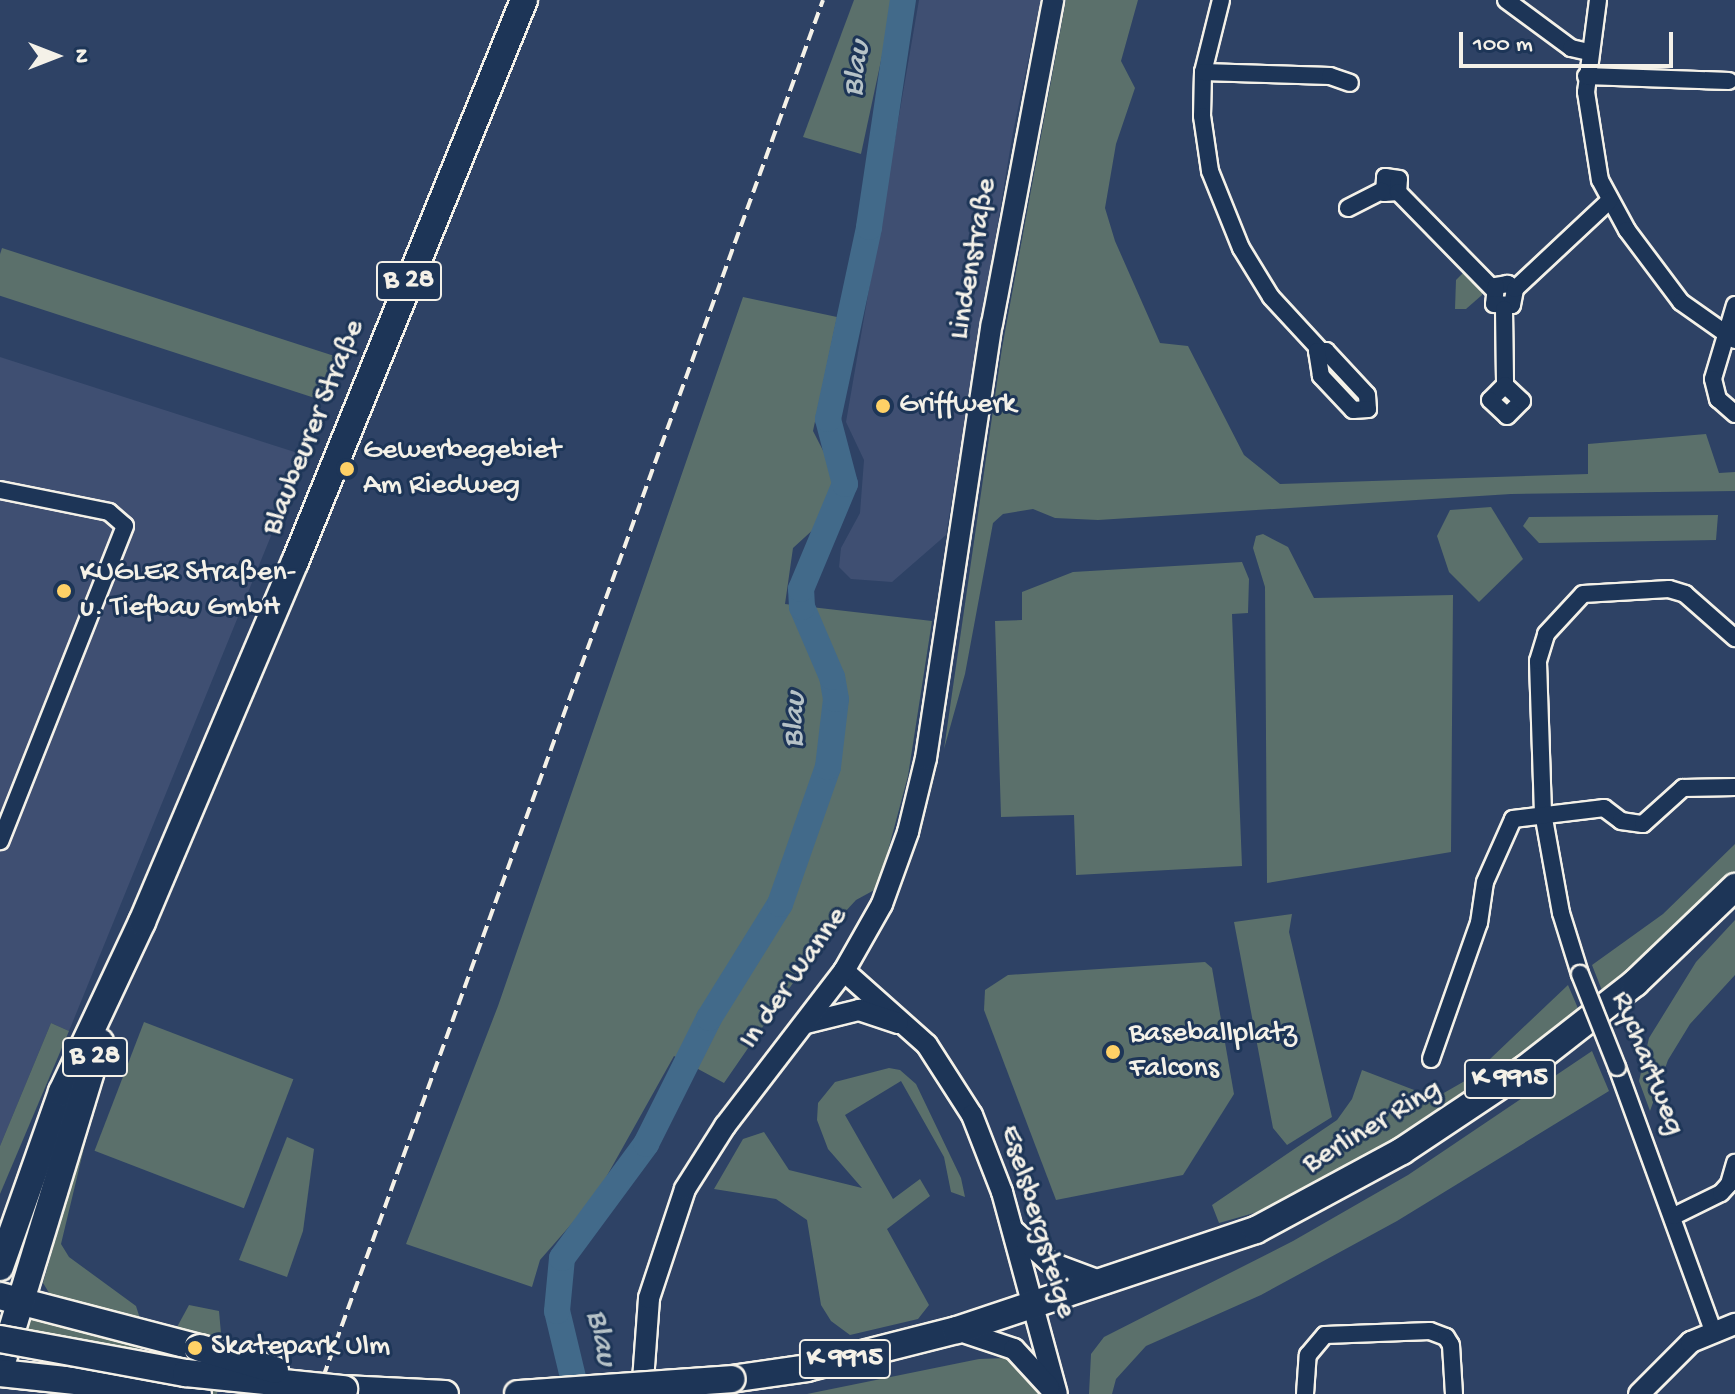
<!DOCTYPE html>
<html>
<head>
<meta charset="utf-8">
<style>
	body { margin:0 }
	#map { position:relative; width:1735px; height:1394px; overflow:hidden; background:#2e4265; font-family:"Gochi Hand",sans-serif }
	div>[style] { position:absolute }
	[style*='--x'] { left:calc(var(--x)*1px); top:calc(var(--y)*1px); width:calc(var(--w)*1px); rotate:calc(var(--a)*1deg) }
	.built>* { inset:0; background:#3f4f72 }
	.green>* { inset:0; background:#5b706b; transform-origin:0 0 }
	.river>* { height:26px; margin:-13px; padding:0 13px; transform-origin:13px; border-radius:13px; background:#426a8a }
	.roads { filter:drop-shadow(2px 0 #f4f1e8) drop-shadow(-2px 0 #f4f1e8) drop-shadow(0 2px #f4f1e8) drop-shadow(0 -2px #f4f1e8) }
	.minor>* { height:16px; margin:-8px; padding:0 8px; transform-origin:8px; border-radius:8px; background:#1d3557 }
	.tertiary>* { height:20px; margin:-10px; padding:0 10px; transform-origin:10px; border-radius:10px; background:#1d3557 }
	.primary>* { height:26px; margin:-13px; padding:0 13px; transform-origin:13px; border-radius:13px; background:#1d3557 }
	.rail>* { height:4px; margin-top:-2px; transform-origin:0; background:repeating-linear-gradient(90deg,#f4f1e8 0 12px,transparent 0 18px) }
	.bridges { filter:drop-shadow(2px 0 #f4f1e8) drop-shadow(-2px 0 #f4f1e8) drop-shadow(0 2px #f4f1e8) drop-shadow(0 -2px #f4f1e8) }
	.minor-bridge>* { height:16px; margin:-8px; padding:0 8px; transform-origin:8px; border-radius:8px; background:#1d3557 }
	.primary-bridge>* { height:26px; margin:-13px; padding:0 13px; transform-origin:13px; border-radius:13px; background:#1d3557 }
	.dots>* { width:22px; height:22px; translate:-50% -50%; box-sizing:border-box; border:4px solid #1d3557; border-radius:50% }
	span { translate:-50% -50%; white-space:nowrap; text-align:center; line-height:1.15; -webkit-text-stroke:6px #1d3557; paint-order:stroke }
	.shield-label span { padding:2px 6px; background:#1d3557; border:2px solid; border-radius:6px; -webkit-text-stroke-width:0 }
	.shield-label { font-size:28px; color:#f4f1e8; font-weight:700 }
	.street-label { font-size:30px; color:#f4f1e8 }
	.poi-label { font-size:30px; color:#f4f1e8 }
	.left { translate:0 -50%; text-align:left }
	.water-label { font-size:32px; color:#b6c2c7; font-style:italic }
	.north { position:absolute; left:16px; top:16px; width:80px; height:80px; -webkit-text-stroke:6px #1d3557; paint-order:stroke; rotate:90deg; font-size:22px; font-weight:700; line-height:32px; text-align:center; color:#f4f1e8 }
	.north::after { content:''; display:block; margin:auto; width:28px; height:36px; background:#f4f1e8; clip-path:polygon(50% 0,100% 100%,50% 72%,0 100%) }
	.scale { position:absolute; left:1459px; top:32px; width:214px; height:36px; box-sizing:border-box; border:4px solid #f4f1e8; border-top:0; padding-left:10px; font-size:24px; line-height:28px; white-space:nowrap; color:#f4f1e8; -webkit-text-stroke:6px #1d3557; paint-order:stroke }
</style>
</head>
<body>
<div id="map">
	<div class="built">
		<div style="clip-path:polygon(919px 0,1041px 0,1013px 132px,946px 535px,892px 582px,851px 579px,839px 567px,841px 548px,860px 513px,864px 460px,846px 422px)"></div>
		<div style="clip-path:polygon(0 357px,304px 455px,69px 1031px,51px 1023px,0 1146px)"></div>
	</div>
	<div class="green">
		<div style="clip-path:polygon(854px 0,894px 0,861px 154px,803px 137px)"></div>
		<div style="clip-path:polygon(1066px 0,1138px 0,1121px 61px,1135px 88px,1116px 144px,1105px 208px,1115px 241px,1160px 343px,1188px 346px,1244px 455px,1280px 484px,1588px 474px,1588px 444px,1706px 434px,1719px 473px,1735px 472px,1735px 491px,1511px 494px,1098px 520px,1055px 518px,1033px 509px,1003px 514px,993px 523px,965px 674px,944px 749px,1002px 348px)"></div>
		<div style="left:2px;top:248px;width:356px;height:46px;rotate:18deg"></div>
		<div style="clip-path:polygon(1468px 268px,1482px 283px,1482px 295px,1466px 309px,1455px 309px,1456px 280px)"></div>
		<div style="clip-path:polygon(743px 297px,837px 317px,813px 431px,833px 470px,833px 485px,816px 527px,793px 548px,785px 604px,932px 621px,908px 776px,878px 888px,856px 900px,833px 925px,724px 1083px,674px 1056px,595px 1197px,540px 1260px,532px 1287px,406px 1244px,498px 1006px)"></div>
		<div style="clip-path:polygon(1491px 507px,1523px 559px,1479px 602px,1449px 572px,1437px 536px,1450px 510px)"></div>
		<div style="clip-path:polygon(1718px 515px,1716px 540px,1539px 543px,1523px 526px,1529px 517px)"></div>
		<div style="clip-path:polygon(1263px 534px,1288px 547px,1314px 598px,1453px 595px,1451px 852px,1267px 883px,1265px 587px,1253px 548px,1256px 536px)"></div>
		<div style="clip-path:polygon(1242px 562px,1249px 579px,1248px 613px,1232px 614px,1242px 866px,1076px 875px,1074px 815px,1001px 817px,995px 621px,1022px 620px,1022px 592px,1073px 572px)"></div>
		<div style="clip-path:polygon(1735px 844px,1735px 871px,1603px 993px,1592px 965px,1663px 914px)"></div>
		<div style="clip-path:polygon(1292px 914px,1289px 932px,1332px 1117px,1287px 1145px,1273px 1128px,1234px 922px)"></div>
		<div style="clip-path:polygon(1735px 920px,1735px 975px,1690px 1024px,1668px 1060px,1650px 1111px,1639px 1081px,1649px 1038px,1696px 962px)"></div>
		<div style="clip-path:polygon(1205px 962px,1212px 968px,1234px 1094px,1183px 1175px,1056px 1200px,984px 1010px,985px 990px,1008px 975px)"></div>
		<div style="clip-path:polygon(1568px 985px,1580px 1013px,1483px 1086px,1317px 1183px,1268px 1209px,1219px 1223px,1212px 1205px,1337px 1120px,1352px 1099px,1362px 1070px,1435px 1098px,1470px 1078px)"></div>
		<div style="left:144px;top:1022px;width:160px;height:138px;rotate:21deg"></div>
		<div style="clip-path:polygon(51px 1023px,69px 1031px,0 1194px,0 1146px)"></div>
		<div style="clip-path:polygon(1592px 1051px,1609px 1091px,1397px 1221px,1261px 1295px,1146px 1346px,1116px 1379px,1112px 1394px,1089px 1394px,1091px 1354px,1104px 1337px,1293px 1241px,1408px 1175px)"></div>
		<div style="clip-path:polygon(889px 1068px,900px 1070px,916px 1084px,961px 1178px,965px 1197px,951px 1192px,944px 1157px,901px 1081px,845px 1115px,893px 1199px,920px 1179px,930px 1196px,887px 1229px,929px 1305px,918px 1319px,850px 1335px,831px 1321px,821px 1305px,807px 1220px,776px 1199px,714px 1189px,743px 1139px,764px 1132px,789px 1170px,862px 1188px,828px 1149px,817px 1120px,818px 1103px,835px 1082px)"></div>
		<div style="clip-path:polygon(96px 1098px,61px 1244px,69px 1257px,136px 1306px,142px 1325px,51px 1296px,43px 1283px)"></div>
		<div style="clip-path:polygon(287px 1137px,314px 1149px,303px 1231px,287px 1277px,239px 1260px)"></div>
		<div style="clip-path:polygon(189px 1305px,219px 1311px,223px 1356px,217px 1394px,161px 1394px,170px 1340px)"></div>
		<div style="clip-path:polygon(30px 1310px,142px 1347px,139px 1361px,21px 1339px)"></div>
		<div style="clip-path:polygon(1007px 1358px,1026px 1367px,1044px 1394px,807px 1394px,979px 1359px)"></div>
	</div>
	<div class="river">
		<div style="--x:577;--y:1394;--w:85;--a:-103.5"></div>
		<div style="--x:557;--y:1311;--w:53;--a:-84.6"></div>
		<div style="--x:562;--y:1258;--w:142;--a:-53.6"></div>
		<div style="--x:646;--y:1144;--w:141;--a:-63.4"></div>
		<div style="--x:709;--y:1018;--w:134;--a:-58.1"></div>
		<div style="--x:780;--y:904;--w:145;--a:-70.7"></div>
		<div style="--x:828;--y:767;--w:68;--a:-83.3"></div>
		<div style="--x:836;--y:699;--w:22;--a:-100"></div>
		<div style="--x:832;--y:677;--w:76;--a:-113.2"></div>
		<div style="--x:802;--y:607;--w:18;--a:-93"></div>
		<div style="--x:801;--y:589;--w:114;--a:-67.3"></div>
		<div style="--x:845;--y:484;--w:67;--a:-104.7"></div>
		<div style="--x:828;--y:419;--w:196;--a:-77.9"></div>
		<div style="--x:869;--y:227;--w:230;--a:-81.5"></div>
	</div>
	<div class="roads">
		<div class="minor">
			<div style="--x:1221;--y:0;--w:74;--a:104"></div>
			<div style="--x:1203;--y:72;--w:44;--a:91.3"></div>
			<div style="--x:1202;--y:116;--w:56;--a:81.7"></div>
			<div style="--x:1210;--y:171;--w:83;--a:68.1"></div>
			<div style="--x:1241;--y:248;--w:57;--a:58.5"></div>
			<div style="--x:1271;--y:297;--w:71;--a:47.3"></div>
			<div style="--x:1506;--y:0;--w:81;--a:36.4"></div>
			<div style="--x:1571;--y:48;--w:18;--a:13"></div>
			<div style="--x:1598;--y:0;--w:93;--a:97.4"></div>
			<div style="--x:1586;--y:92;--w:89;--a:81"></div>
			<div style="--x:1600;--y:180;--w:57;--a:61.6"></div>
			<div style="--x:1627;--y:230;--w:90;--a:53.1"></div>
			<div style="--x:1681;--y:302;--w:66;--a:35.1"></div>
			<div style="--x:1203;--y:72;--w:127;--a:1.8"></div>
			<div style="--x:1330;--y:76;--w:21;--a:19"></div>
			<div style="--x:1586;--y:76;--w:143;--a:2"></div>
			<div style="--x:1398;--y:192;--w:14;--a:176"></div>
			<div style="--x:1384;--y:193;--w:16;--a:-86"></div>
			<div style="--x:1385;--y:177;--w:14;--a:8"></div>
			<div style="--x:1399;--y:179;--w:13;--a:94"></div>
			<div style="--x:1398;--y:192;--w:136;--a:45.6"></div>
			<div style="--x:1348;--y:208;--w:38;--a:-27"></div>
			<div style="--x:1515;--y:289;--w:9;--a:-144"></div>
			<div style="--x:1508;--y:284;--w:12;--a:171"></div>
			<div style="--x:1496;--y:286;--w:18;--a:96"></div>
			<div style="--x:1494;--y:304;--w:18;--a:3"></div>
			<div style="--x:1512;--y:305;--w:16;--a:-79"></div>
			<div style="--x:1515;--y:289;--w:129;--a:-43.1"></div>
			<div style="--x:1735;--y:305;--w:77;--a:106.6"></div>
			<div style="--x:1713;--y:379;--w:21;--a:76"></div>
			<div style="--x:1718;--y:399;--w:23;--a:41"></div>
			<div style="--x:1504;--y:309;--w:76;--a:89.2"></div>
			<div style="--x:1505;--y:385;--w:21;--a:135"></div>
			<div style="--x:1490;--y:400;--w:23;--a:43"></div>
			<div style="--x:1507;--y:416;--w:21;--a:-45"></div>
			<div style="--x:1522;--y:401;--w:23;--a:-137"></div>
			<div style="--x:1317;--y:351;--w:9;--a:0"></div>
			<div style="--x:1326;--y:351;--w:60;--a:47"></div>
			<div style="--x:1367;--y:395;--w:14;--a:86"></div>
			<div style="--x:1368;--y:409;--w:15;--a:176"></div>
			<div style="--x:1353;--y:410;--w:47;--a:-133.3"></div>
			<div style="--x:1321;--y:376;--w:25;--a:-99"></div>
			<div style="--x:0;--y:490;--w:111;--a:11.4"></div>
			<div style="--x:109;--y:512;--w:21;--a:41"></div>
			<div style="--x:125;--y:526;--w:339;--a:111.6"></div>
			<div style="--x:1580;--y:974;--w:64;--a:-107.3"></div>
			<div style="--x:1561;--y:913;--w:102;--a:-100.2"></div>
			<div style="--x:1543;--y:813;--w:152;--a:-91.9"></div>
			<div style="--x:1538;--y:661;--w:28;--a:-73"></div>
			<div style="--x:1546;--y:634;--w:54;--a:-47.2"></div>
			<div style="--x:1583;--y:594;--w:86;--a:-3.3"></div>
			<div style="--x:1669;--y:589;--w:17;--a:17"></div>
			<div style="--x:1685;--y:594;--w:67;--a:41.3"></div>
			<div style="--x:1431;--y:1059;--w:144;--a:-70.6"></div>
			<div style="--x:1479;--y:923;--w:41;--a:-81.7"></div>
			<div style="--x:1485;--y:882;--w:69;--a:-66"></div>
			<div style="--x:1513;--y:819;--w:92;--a:-6.9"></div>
			<div style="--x:1604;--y:808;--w:21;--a:37"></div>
			<div style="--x:1621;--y:821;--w:22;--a:8"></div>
			<div style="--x:1643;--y:824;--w:54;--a:-42"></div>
			<div style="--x:1683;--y:788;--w:52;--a:-1.1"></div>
			<div style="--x:1617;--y:1067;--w:281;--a:70"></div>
			<div style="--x:1674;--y:1216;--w:52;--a:-26.1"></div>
			<div style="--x:1721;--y:1193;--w:12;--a:-48"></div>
			<div style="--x:1729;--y:1184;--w:22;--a:-74"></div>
			<div style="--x:1305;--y:1394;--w:39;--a:-86"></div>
			<div style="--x:1308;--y:1355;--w:26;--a:-50"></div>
			<div style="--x:1325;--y:1335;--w:105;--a:-2.2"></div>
			<div style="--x:1430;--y:1331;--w:17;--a:21"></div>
			<div style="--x:1446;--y:1337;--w:9;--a:58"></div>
			<div style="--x:1451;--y:1345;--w:49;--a:86.5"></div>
		</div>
		<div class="tertiary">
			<div style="--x:844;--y:971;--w:111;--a:41.7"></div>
			<div style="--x:927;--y:1045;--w:83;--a:57.3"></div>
			<div style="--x:972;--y:1115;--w:83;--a:68.7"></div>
			<div style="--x:1002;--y:1192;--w:209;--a:74.8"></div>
			<div style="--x:806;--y:1023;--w:55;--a:-13.8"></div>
			<div style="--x:859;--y:1010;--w:41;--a:18.4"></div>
			<div style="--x:1013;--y:1230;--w:48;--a:41.6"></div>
			<div style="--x:1049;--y:1262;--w:60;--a:20.6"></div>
			<div style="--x:957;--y:1330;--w:60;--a:18.4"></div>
			<div style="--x:1014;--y:1349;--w:52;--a:47.4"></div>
			<div style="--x:642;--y:1394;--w:96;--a:-85.8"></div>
			<div style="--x:649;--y:1298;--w:115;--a:-71.7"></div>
			<div style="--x:685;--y:1189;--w:75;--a:-57.6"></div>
			<div style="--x:725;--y:1126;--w:195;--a:-52.5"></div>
			<div style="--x:844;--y:971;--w:77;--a:-60.4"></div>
			<div style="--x:882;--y:904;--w:77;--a:-70.1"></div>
			<div style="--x:908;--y:832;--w:76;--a:-76.3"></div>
			<div style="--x:926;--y:758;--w:439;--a:-81.4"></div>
			<div style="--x:992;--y:324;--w:330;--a:-79.3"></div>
			<div style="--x:1639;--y:1394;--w:74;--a:-45"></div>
			<div style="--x:1691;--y:1342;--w:48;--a:-22.2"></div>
		</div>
		<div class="primary">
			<div style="--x:0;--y:1267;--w:186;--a:-70.5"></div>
			<div style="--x:62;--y:1092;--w:188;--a:-64.8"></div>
			<div style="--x:142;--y:922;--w:391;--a:-67"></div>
			<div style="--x:295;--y:562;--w:607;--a:-67.83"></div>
			<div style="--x:0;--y:1296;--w:207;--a:14.6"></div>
			<div style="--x:0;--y:1369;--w:342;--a:-73"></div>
			<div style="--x:0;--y:1373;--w:199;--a:6.1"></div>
			<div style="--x:731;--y:1379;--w:77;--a:-8.2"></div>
			<div style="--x:807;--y:1368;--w:155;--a:-14.2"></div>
			<div style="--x:957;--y:1330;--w:315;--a:-18.5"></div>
			<div style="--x:1256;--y:1230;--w:166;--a:-28.4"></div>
			<div style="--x:1402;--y:1151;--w:148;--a:-33.7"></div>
			<div style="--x:1525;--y:1069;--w:140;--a:-38"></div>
			<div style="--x:1635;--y:983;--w:139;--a:-43.8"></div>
			<div style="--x:344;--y:1389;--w:101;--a:2.8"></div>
		</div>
	</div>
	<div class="rail">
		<div style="--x:317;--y:1394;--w:1483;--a:-70.05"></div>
	</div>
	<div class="bridges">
		<div class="minor-bridge">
			<div style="--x:1580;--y:974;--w:100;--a:68.3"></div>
		</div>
		<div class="primary-bridge">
			<div style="--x:0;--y:1339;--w:189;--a:10.4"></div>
			<div style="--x:186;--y:1373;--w:159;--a:5.8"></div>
			<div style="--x:200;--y:1348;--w:78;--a:16.3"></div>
			<div style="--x:518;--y:1394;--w:214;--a:-4"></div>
		</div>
	</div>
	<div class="dots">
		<div style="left:883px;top:406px;background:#ffd166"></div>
		<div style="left:347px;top:469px;background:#ffd166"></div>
		<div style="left:64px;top:591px;background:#ffd166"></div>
		<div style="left:1113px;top:1052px;background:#ffd166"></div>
		<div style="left:195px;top:1348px;background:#ffd166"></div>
	</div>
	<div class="shield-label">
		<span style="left:409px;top:281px">B 28</span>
		<span style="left:95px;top:1057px">B 28</span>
		<span style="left:1510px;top:1079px">K 9915</span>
		<span style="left:845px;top:1359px">K 9915</span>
	</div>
	<div class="street-label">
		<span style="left:975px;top:259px;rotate:-80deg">Lindenstraße</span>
		<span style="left:315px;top:428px;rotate:-68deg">Blaubeurer Straße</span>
		<span style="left:795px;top:979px;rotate:-55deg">In der Wanne</span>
		<span style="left:1646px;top:1064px;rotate:68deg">Rychartweg</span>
		<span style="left:1373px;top:1128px;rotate:-31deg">Berliner Ring</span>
		<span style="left:1036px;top:1222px;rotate:73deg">Eselsbergsteige</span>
	</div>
	<div class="poi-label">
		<span class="left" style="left:899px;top:406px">Griffwerk</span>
		<span class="left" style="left:363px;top:469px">Gewerbegebiet<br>Am Riedweg</span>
		<span class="left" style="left:80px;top:591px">KUGLER Straßen-<br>u. Tiefbau GmbH</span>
		<span class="left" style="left:1129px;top:1052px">Baseballplatz<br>Falcons</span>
		<span class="left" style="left:211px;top:1348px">Skatepark Ulm</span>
	</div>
	<div class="water-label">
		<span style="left:858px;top:69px;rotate:-82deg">Blau</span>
		<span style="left:796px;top:720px;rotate:-88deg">Blau</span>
		<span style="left:600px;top:1338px;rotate:78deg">Blau</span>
	</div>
	<div class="north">N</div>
	<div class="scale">100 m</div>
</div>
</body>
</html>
